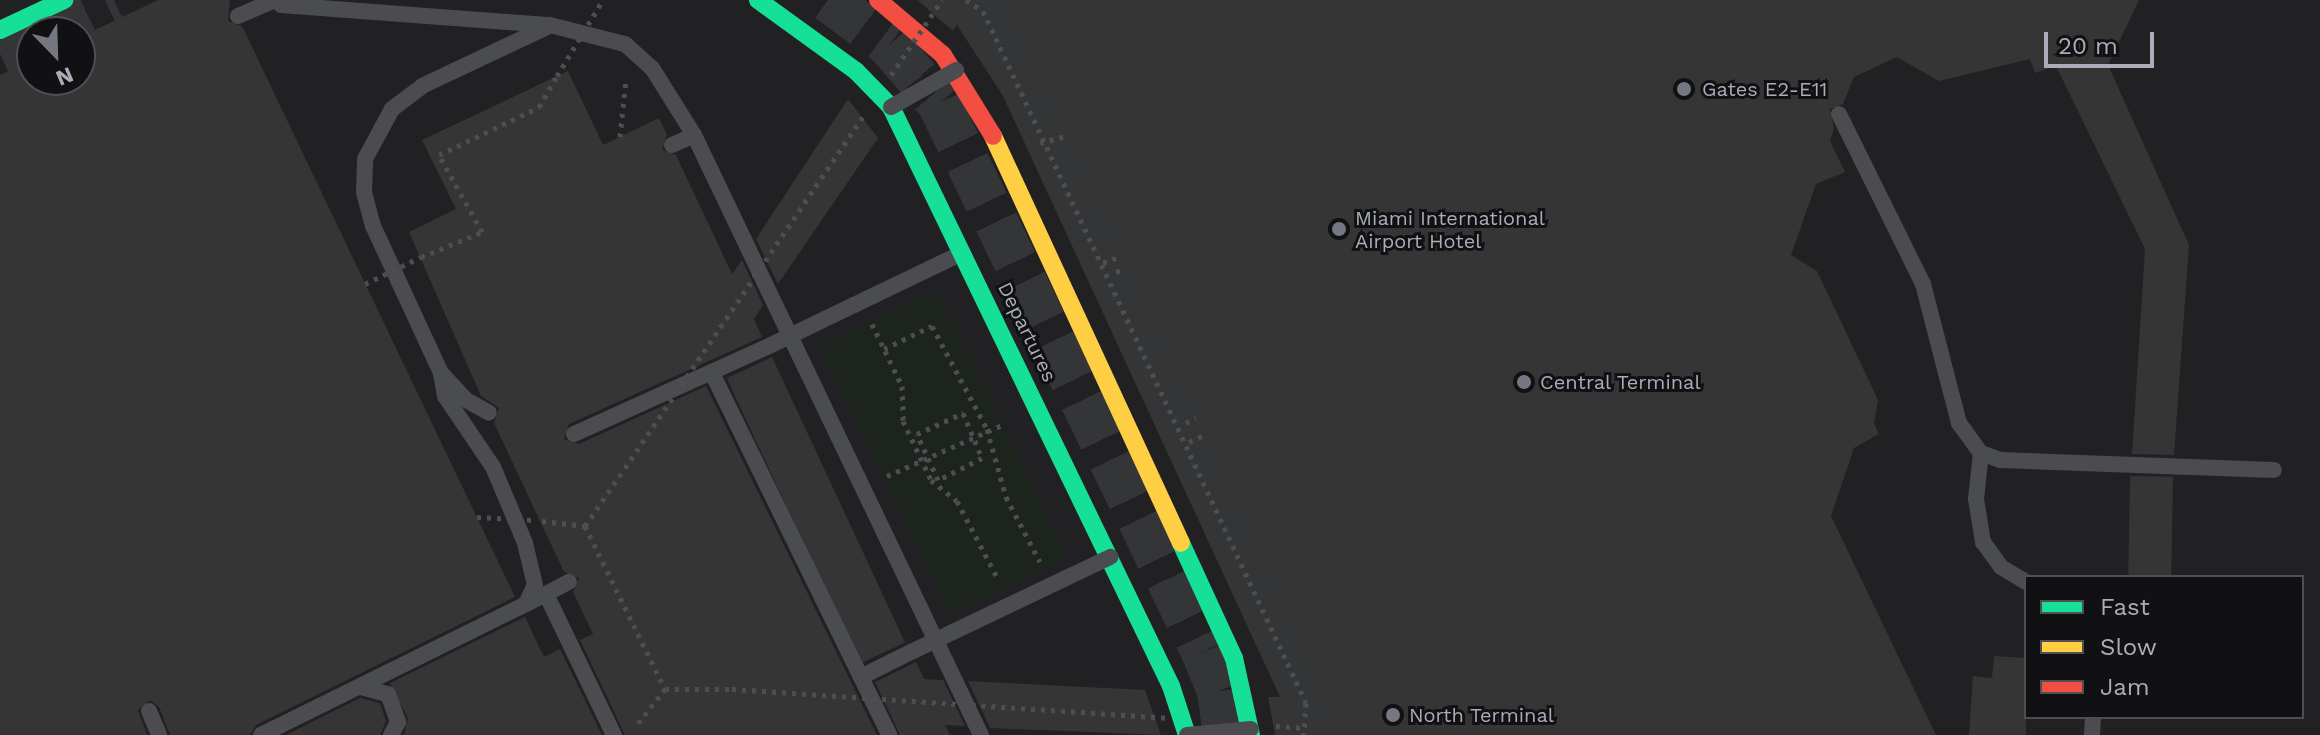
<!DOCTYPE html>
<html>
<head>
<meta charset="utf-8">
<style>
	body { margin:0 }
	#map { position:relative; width:2320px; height:735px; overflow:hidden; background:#171717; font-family:"Work Sans",sans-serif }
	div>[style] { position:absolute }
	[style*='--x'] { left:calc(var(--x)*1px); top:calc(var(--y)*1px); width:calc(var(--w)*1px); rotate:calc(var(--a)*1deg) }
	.built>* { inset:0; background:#212123 }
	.green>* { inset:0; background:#1d241e; transform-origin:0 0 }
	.building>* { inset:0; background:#353536; transform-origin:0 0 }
	.secondary-tunnel>* { height:44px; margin-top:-22px; transform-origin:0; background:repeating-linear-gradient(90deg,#343537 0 44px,transparent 0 66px) }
	.primary-tunnel>* { height:44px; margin-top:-22px; transform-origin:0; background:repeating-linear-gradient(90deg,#343537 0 44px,transparent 0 66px) }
	.path>* { height:5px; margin-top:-2.5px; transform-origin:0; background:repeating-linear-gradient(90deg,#4d4e52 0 4px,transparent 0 10px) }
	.lane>* { height:16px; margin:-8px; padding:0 8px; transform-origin:8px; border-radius:8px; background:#4b4c50 }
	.fast>* { height:18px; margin:-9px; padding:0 9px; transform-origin:9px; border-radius:9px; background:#16e098 }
	.slow>* { height:18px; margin:-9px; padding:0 9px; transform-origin:9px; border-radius:9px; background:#ffcf43 }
	.jam>* { height:18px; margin:-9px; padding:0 9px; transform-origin:9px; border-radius:9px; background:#f24e42 }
	.path-bridge>* { height:5px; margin-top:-2.5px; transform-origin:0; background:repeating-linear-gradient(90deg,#4d4e52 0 4px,transparent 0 10px) }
	.lane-bridge>* { height:16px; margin:-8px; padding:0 8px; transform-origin:8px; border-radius:8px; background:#4b4c50 }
	.fast-bridge>* { height:18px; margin:-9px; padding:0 9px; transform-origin:9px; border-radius:9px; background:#16e098 }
	.dots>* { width:22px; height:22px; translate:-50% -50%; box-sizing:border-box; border:4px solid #111113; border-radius:50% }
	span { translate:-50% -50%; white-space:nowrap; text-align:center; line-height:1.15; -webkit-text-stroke:6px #111113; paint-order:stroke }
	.poi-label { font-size:20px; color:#a8adb8 }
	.left { translate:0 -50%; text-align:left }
	.street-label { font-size:20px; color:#a8adb8 }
	.legend { position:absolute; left:2024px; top:575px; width:280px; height:144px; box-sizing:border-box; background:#111113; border:2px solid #4d4f55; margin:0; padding:10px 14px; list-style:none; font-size:24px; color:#a8adb8 }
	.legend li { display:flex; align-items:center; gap:16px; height:40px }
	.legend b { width:40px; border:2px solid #4d4f55 }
	.north { position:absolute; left:16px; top:16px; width:80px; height:80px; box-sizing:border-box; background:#111113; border:2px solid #4d4f55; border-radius:50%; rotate:157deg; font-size:22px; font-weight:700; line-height:32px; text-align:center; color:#a8adb8 }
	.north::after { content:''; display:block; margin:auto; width:28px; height:36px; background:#757880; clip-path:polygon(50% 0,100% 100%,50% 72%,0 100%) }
	.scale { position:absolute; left:2044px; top:32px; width:110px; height:36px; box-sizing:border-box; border:4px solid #a8adb8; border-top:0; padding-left:10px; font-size:24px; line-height:28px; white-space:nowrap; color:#a8adb8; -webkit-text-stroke:6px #111113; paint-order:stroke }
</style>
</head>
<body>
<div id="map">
	<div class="built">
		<div style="clip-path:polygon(evenodd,0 0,2320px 0,2320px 735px,0 735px,0 0,32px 32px,80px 32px,80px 80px,32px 80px,32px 32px,0 0,2026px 577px,2302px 577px,2302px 717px,2026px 717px,2026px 577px)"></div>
	</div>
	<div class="green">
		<div style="left:938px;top:290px;width:298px;height:131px;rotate:64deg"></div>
	</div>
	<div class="building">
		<div style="clip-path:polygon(158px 0,230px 0,228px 21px,242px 26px,515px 597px,256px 725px,250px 735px,170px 735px,159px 707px,150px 700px,138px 710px,147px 735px,0 735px,0 75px,32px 60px,32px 80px,80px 80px,80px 37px)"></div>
		<div style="clip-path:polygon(917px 0,2139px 0,2108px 65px,2189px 245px,2174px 455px,2132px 454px,2145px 249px,2056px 66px,2035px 73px,2030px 59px,1939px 81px,1897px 57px,1854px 77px,1843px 104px,1830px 109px,1834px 129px,1830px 141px,1845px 172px,1816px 184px,1791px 255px,1817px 271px,1878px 400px,1874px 423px,1879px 434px,1854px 448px,1831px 516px,1936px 735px,1275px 735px,1268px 697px,1280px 697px,1003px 96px,957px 25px,953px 31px)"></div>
		<div style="clip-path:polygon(887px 41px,924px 72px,921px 77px,906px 86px,877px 56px)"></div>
		<div style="clip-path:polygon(568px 71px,603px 145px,659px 118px,667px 135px,662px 150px,676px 155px,732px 274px,742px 260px,763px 305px,754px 319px,762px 337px,569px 424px,564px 439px,579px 444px,706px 386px,877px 735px,625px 735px,580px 640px,593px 634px,573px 592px,579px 578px,564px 572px,494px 423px,499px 408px,481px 396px,409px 232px,456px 209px,422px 140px)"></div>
		<div style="clip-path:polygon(848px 99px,878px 138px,778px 284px,756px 239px)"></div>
		<div style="left:772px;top:357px;width:315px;height:50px;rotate:65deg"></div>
		<div style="left:2130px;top:476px;width:43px;height:101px;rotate:1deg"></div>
		<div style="clip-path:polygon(525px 617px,544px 657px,560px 649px,602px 735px,404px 735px,408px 718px,390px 683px)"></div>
		<div style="clip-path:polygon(1994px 656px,2026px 658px,2026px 735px,1969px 735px,1973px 676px,1992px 678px)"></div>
		<div style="clip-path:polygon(916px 662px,924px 679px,943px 680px,965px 726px,945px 725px,950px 735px,900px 735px,875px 682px)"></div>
		<div style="clip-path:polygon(968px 681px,1145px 690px,1161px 735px,990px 728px)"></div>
		<div style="clip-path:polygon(1200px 693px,1216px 694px,1222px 721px,1209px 722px)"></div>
		<div style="clip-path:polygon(360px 698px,380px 703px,386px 721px,380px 735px,286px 735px)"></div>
	</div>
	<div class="secondary-tunnel">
		<div style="--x:828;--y:0;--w:76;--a:36.4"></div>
		<div style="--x:889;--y:45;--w:77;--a:49.2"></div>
		<div style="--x:939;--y:103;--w:609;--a:64.32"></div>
		<div style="--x:1203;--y:652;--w:42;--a:67.7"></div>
		<div style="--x:1219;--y:691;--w:44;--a:82.2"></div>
		<div style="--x:982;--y:0;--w:34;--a:52"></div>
		<div style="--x:1003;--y:27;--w:705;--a:65.43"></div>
		<div style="--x:1296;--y:668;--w:31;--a:68"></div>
		<div style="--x:1308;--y:697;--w:38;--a:90"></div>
	</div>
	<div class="primary-tunnel">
		<div style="--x:47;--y:32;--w:74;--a:-25.5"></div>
		<div style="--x:0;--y:54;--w:35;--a:-25"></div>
	</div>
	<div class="path">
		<div style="--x:620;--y:137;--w:58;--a:-84.1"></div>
		<div style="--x:1040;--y:143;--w:24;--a:-15"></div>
		<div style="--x:421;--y:257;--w:66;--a:-22.3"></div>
		<div style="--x:482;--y:232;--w:88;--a:-119.2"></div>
		<div style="--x:439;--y:155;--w:111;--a:-25.6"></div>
		<div style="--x:539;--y:107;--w:36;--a:-60"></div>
		<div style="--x:1103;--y:263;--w:17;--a:-21"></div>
		<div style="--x:1116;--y:272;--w:9;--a:-18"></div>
		<div style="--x:872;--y:324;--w:69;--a:64.2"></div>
		<div style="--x:902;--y:386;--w:35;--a:88"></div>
		<div style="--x:903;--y:421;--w:65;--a:64.6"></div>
		<div style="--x:931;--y:480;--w:33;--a:39"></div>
		<div style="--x:957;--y:501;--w:90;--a:62.3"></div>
		<div style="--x:884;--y:349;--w:53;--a:-25.6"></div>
		<div style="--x:932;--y:326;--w:117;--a:61.9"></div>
		<div style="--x:987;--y:429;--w:71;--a:74.4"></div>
		<div style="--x:1006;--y:497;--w:73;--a:62.4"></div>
		<div style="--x:963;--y:413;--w:49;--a:67.1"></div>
		<div style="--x:982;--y:458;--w:49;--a:153.4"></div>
		<div style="--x:938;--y:480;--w:51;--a:-114.5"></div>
		<div style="--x:917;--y:434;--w:51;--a:-24.5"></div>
		<div style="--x:1186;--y:423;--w:11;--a:-27"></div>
		<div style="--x:1189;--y:442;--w:17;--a:-25"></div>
		<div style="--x:887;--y:476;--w:126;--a:-23.9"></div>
		<div style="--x:542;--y:521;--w:43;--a:6.6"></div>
		<div style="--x:585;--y:526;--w:182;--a:63.9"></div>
		<div style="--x:585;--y:526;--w:70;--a:-55.4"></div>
		<div style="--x:665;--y:689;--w:67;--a:0"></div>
		<div style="--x:638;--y:723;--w:43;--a:-51.5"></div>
	</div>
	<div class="lane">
		<div style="--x:281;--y:5;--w:270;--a:4.3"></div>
		<div style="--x:550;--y:25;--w:77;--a:14.2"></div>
		<div style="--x:625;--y:44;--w:36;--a:42"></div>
		<div style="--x:652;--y:68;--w:79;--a:57.9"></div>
		<div style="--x:694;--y:135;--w:665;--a:64.44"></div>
		<div style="--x:238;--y:16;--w:40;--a:-23.4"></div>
		<div style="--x:1839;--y:114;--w:190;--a:63.7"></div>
		<div style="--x:1923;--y:284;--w:144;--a:75.5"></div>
		<div style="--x:1959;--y:423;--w:37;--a:54"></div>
		<div style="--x:1981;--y:453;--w:20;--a:20"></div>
		<div style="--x:2000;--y:460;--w:274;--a:2.1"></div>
		<div style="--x:672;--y:145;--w:24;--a:-24"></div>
		<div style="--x:854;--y:305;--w:120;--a:-25.7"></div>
		<div style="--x:712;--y:373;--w:403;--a:63.9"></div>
		<div style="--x:442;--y:374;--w:35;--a:47"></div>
		<div style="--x:466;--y:400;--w:26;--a:29"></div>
		<div style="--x:574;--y:434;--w:212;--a:-24.3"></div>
		<div style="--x:1981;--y:453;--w:46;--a:96.2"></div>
		<div style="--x:1976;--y:499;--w:44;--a:80.8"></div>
		<div style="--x:1983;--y:542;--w:31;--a:54"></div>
		<div style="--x:2001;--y:567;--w:29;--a:31"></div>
		<div style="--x:546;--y:594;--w:26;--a:-28"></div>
		<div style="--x:526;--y:604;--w:21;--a:-65"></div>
		<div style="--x:535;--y:585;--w:43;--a:-103.4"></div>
		<div style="--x:525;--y:543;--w:82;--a:-112.8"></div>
		<div style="--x:493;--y:467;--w:86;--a:-124.1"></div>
		<div style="--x:445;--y:396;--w:23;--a:-100"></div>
		<div style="--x:441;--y:373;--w:162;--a:-114.8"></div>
		<div style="--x:373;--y:226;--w:35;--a:-105"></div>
		<div style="--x:364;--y:192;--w:33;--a:-88"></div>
		<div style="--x:365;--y:159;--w:57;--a:-61.6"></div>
		<div style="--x:392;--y:109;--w:38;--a:-37"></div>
		<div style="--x:422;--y:86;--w:140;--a:-25.3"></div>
		<div style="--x:861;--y:677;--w:56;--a:-26.6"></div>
		<div style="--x:361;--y:687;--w:28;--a:15"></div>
		<div style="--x:388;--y:694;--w:30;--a:70"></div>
		<div style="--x:398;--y:722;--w:15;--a:118"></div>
		<div style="--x:149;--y:711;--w:26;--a:67"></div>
		<div style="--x:261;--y:735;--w:318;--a:-26.3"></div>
		<div style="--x:546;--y:594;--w:157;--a:64.3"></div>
		<div style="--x:2092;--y:735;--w:18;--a:-87"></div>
	</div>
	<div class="fast">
		<div style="--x:758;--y:0;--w:121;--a:35.9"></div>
		<div style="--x:856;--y:71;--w:50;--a:45.8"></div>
		<div style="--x:891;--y:107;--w:643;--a:64.19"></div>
		<div style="--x:1171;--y:686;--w:52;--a:71.9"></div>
		<div style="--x:1181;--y:543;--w:127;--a:65.3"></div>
		<div style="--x:1234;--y:658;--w:79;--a:77.6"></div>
	</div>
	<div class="slow">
		<div style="--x:993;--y:136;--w:448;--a:65.2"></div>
	</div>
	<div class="jam">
		<div style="--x:878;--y:0;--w:85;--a:40.2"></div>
		<div style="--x:943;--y:55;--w:95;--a:58.3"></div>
	</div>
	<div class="path-bridge">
		<div style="--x:966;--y:0;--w:20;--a:33"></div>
		<div style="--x:983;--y:11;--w:764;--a:64.98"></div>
		<div style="--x:1306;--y:703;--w:32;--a:94"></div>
		<div style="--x:891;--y:75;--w:91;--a:-55.8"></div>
		<div style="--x:557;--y:76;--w:89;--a:-58.8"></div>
		<div style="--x:365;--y:284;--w:62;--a:-25.7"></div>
		<div style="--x:625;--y:468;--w:429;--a:-55.9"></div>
		<div style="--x:477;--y:517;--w:55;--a:3.1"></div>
		<div style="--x:732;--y:689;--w:435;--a:3.8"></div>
		<div style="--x:1276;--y:726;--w:28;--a:4"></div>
	</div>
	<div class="lane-bridge">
		<div style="--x:891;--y:107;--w:75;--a:-29.6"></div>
		<div style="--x:767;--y:347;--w:97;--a:-25.8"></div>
		<div style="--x:911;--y:652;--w:221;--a:-25.5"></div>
		<div style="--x:1187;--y:735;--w:64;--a:-5.4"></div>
	</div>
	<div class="fast-bridge">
		<div style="--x:0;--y:30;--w:71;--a:-25.1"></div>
	</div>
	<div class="dots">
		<div style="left:1684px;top:89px;background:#757880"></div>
		<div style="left:1339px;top:229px;background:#757880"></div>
		<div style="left:1524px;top:382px;background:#757880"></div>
		<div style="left:1393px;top:715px;background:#757880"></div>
	</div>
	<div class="poi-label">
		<span class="left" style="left:1702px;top:89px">Gates E2-E11</span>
		<span class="left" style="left:1355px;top:230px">Miami International<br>Airport Hotel</span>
		<span class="left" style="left:1540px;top:382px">Central Terminal</span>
		<span class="left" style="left:1409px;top:715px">North Terminal</span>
	</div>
	<div class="street-label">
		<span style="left:1027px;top:332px;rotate:64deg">Departures</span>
	</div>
	<ul class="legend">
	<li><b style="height:10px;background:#16e098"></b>Fast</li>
	<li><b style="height:10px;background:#ffcf43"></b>Slow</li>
	<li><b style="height:10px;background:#f24e42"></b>Jam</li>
	</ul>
	<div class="north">N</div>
	<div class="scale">20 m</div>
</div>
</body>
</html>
